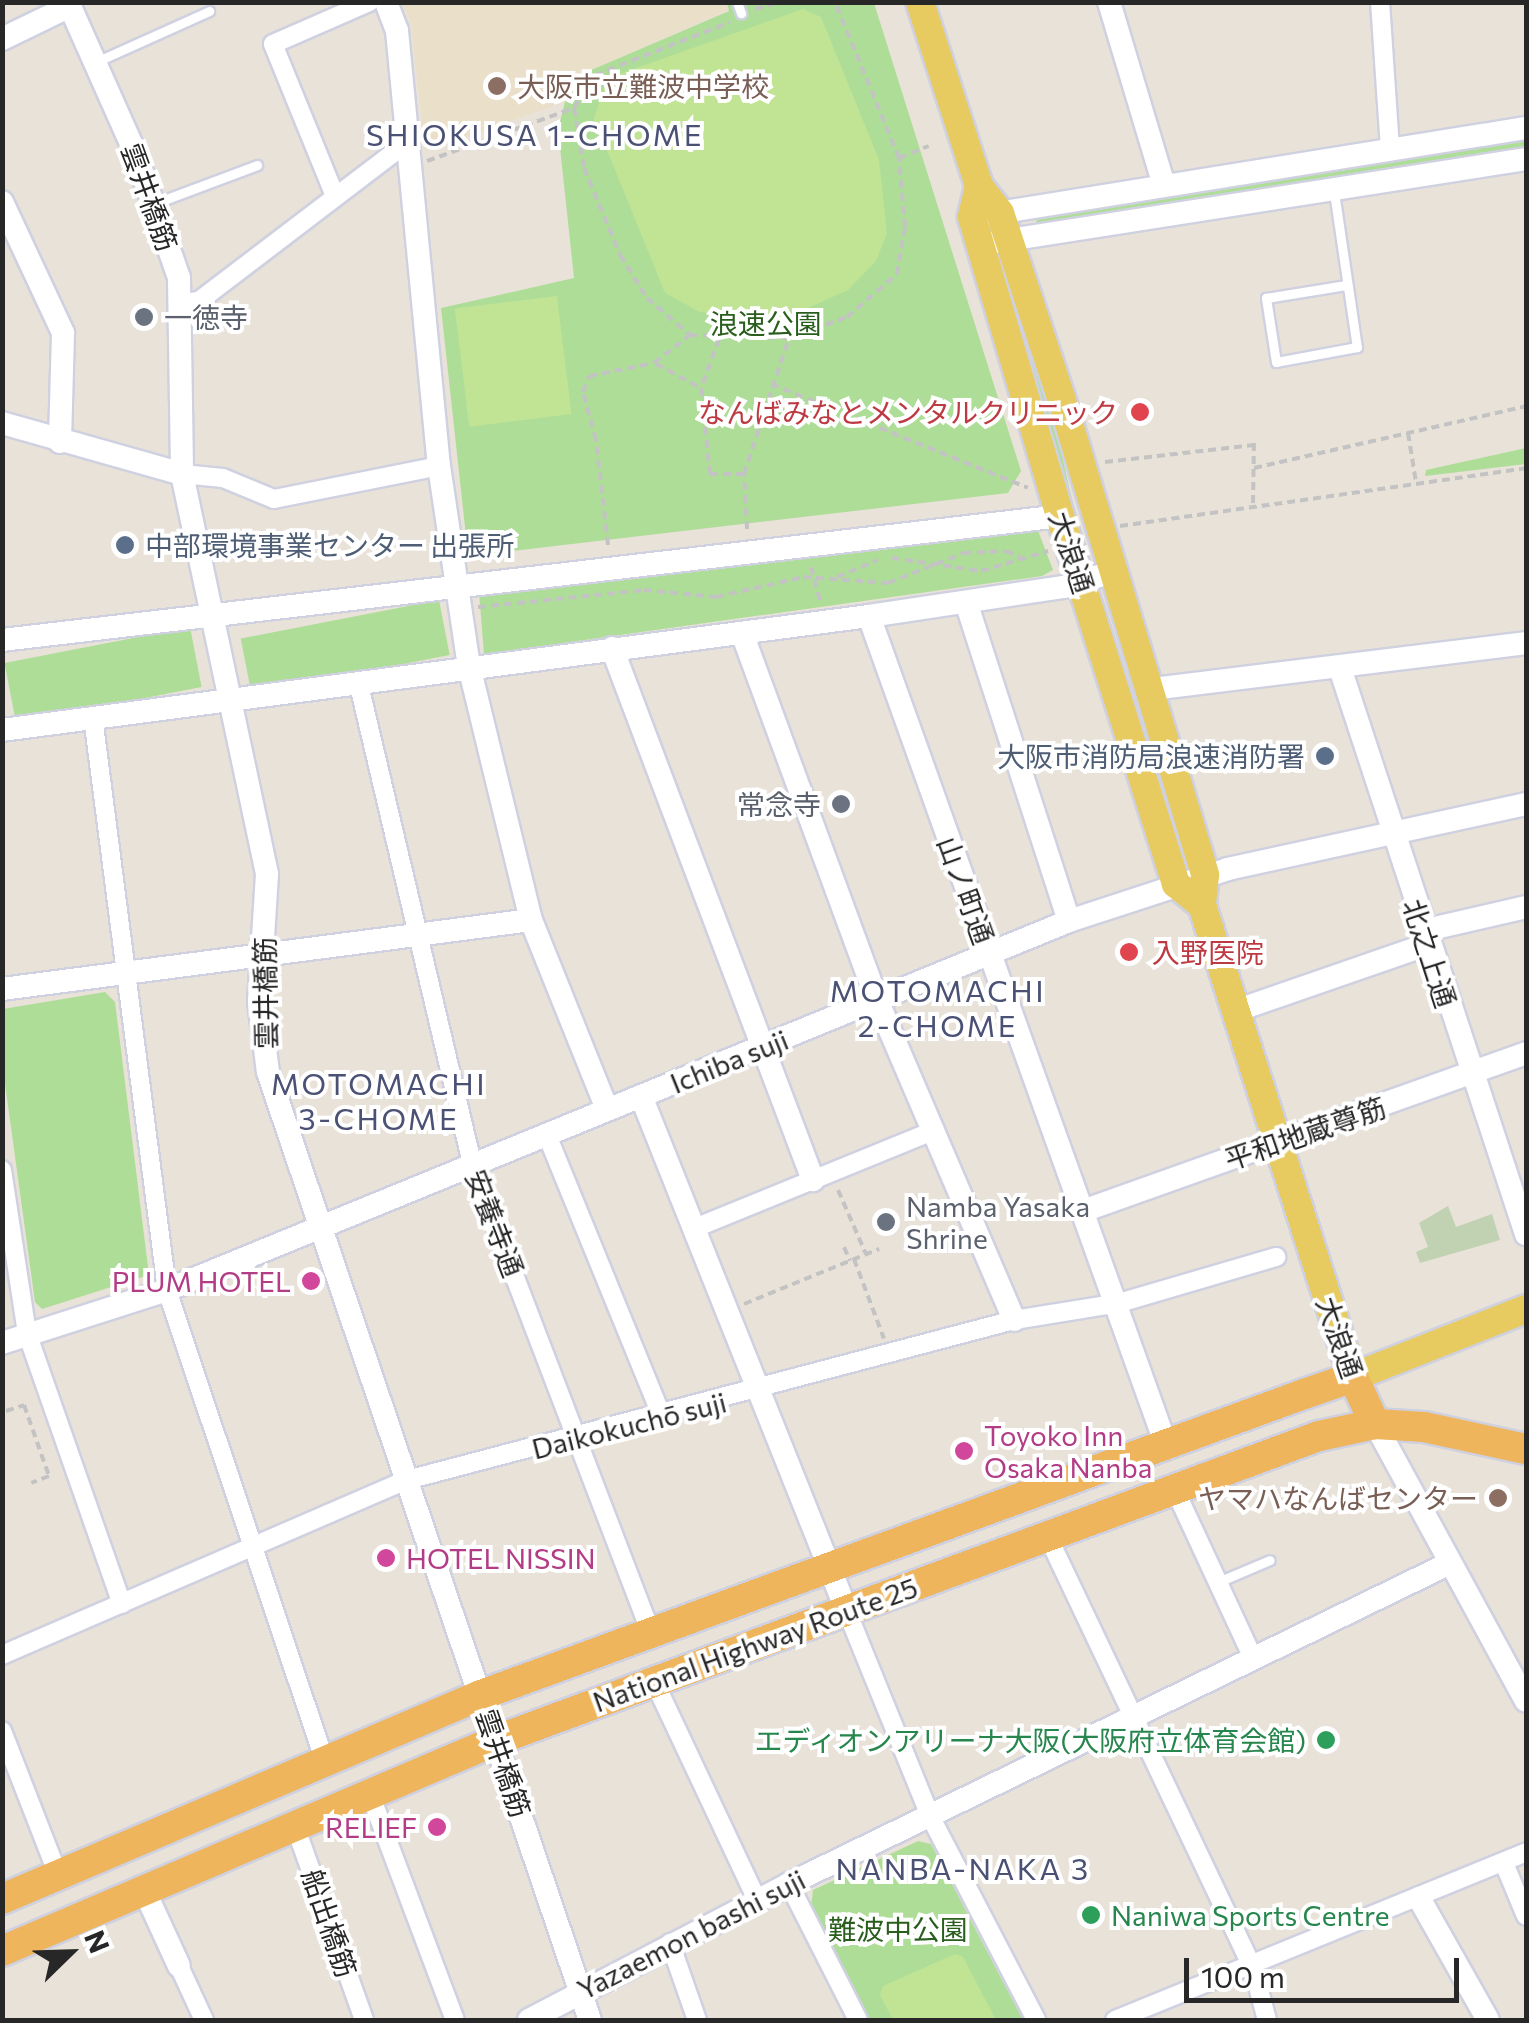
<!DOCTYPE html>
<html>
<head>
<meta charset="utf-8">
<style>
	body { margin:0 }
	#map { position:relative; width:1529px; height:2023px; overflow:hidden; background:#e9e2d9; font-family:Commissioner,"Noto Sans JP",sans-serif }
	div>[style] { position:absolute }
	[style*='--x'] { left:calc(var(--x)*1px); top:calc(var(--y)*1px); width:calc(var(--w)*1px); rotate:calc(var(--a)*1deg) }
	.education>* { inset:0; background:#eae0c9 }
	.green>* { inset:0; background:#aedd98; transform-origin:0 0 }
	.cemetery>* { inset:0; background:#c0d2b1 }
	.pitch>* { inset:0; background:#c0e494; transform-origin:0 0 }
	.path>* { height:4px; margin-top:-2px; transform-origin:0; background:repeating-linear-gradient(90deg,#c3c3c3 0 8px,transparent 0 13px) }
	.roads { filter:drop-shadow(2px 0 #cfd1e0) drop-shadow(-2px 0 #cfd1e0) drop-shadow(0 2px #cfd1e0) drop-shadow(0 -2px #cfd1e0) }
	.service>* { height:9px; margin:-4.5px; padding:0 4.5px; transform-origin:4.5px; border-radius:4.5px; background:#fff }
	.minor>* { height:18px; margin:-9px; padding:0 9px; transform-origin:9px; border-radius:9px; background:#fff }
	.tertiary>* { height:22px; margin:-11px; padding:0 11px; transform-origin:11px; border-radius:11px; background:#fff }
	.primary>* { height:28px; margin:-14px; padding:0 14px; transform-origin:14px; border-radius:14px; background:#e7cb60 }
	.trunk>* { height:30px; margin:-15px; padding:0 15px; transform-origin:15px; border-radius:15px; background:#eeb55c }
	.dots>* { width:28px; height:28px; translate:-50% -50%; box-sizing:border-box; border:5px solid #fff; border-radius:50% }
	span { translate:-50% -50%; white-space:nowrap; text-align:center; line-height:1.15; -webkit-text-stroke:8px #fff; paint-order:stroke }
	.education-label { font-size:28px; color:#785e54 }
	.left { translate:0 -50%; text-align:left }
	.right { translate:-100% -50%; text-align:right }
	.street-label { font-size:28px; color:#272727 }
	.worship-label { font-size:28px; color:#5b616d }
	.park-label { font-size:28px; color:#295e1d }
	.health-label { font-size:28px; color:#be3a42 }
	.service-label { font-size:28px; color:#4e5e75 }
	.hotel-label { font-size:28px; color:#b23c85 }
	.leisure-label { font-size:28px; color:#27864d }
	.neighbourhood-label { font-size:30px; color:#4b5174; letter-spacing:2.5px }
	.frame { position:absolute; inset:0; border:5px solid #272727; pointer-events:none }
	.north { position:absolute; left:20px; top:1903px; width:100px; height:100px; -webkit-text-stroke:8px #fff; paint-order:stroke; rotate:67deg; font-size:28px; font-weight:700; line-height:40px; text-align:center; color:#272727 }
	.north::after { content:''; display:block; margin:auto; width:35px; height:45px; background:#272727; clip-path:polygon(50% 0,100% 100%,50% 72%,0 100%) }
	.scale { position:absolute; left:1184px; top:1958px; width:275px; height:45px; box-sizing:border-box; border:5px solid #272727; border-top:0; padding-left:12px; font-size:30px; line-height:35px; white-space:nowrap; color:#272727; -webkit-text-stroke:8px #fff; paint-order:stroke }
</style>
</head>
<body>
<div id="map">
	<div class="education">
		<div style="clip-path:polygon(727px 2px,729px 10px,589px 71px,565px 102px,425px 151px,411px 25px,402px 3px)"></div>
	</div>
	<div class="green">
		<div style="clip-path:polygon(727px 3px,874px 3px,1021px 471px,1008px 493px,478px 555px,467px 545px,441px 308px,574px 278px,558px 129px,565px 102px,589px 71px,729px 11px)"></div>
		<div style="clip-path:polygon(1526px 140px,1526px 147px,1037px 225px,1036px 217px)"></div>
		<div style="clip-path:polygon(1015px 292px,1049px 398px,1081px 540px,1052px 453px)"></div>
		<div style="clip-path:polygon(1526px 448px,1526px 464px,1425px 476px,1426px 470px)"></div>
		<div style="clip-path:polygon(1037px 528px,1053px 570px,1042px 576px,484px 654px,479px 592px)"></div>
		<div style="left:439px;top:600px;width:56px;height:202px;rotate:79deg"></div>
		<div style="left:190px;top:627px;width:61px;height:189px;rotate:79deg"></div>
		<div style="clip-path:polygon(105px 992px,115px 1002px,149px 1275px,42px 1309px,35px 1302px,3px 1069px,3px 1009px)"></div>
		<div style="clip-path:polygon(918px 1841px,931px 1844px,1023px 2020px,869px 2020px,811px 1907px,813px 1890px)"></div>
	</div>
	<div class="cemetery">
		<div style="clip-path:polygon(1448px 1206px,1456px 1227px,1492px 1214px,1500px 1240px,1420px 1263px,1416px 1252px,1428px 1247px,1419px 1223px)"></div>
	</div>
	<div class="pitch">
		<div style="clip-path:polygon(803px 9px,821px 17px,879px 160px,887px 233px,876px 261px,848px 290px,779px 321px,700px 312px,665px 293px,594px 118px,608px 78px)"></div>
		<div style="left:557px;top:296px;width:119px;height:103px;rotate:83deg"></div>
		<div style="clip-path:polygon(955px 1954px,963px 1957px,996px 2020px,893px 2020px,880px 1995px,883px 1986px)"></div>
	</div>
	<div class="path">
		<div style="--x:755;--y:9;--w:26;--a:-16"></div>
		<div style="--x:574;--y:108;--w:61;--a:80.5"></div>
		<div style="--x:584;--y:168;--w:94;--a:67.5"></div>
		<div style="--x:620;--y:255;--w:51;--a:57.9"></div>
		<div style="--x:647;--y:298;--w:57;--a:40.7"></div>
		<div style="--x:690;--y:335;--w:99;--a:1.7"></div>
		<div style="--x:789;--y:338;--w:62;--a:-19.9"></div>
		<div style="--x:847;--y:317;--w:66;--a:-40.7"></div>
		<div style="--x:897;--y:274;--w:48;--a:-80.3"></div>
		<div style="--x:905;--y:227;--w:69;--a:-95"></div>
		<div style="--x:899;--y:158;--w:169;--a:-112.3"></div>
		<div style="--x:899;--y:158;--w:32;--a:-22"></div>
		<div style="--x:427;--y:161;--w:156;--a:-19.8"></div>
		<div style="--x:574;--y:108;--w:39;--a:-58"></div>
		<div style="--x:595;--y:75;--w:145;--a:-21.4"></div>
		<div style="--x:719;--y:339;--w:52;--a:110.2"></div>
		<div style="--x:701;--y:388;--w:86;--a:84"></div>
		<div style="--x:710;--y:474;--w:34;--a:0"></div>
		<div style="--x:656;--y:364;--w:51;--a:28.1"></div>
		<div style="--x:771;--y:384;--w:277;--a:22"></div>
		<div style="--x:1408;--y:433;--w:50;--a:80.7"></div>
		<div style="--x:1105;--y:462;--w:150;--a:-6.5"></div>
		<div style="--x:1254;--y:468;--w:279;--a:-12.8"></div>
		<div style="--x:1253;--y:503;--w:65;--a:-89.1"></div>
		<div style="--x:1120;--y:526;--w:410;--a:-8.1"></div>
		<div style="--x:747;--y:529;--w:55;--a:-93.1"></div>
		<div style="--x:744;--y:474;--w:143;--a:-71.7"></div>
		<div style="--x:608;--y:545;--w:106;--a:-96.5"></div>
		<div style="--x:596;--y:440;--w:50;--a:-105.2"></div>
		<div style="--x:583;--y:392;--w:17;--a:-69"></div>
		<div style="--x:589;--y:376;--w:66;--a:-11.3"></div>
		<div style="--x:654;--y:363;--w:46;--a:-37.9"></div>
		<div style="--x:892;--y:558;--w:90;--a:8.3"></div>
		<div style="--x:981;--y:571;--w:70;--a:-16.6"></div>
		<div style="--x:811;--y:567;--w:35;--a:75"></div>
		<div style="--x:837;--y:577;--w:44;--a:-22.5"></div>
		<div style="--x:478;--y:607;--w:167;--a:-5.8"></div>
		<div style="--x:644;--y:590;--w:72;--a:5.6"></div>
		<div style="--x:716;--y:597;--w:89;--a:-12.9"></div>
		<div style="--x:803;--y:577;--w:85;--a:4"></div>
		<div style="--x:888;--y:583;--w:82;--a:-21.5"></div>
		<div style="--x:964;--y:553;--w:42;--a:-2.7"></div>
		<div style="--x:1006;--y:551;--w:16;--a:22"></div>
		<div style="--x:838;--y:1190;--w:70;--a:66.4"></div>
		<div style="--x:844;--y:1247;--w:15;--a:67"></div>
		<div style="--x:854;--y:1259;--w:85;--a:69.4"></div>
		<div style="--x:744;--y:1304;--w:146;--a:-22.2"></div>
		<div style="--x:6;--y:1411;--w:19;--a:-18"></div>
		<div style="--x:24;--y:1405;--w:75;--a:70.6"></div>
		<div style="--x:49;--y:1476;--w:19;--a:159"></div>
	</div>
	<div class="roads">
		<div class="service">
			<div style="--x:737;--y:2;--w:12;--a:70"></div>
			<div style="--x:98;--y:61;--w:122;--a:-24.2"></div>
			<div style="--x:1334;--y:192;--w:157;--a:81.6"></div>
			<div style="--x:1357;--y:347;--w:82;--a:169.5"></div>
			<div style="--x:1276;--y:362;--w:65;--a:-98.9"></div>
			<div style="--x:1266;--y:298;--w:81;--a:-9.2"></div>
			<div style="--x:156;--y:203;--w:108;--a:-20.6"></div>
			<div style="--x:1218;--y:1582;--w:56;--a:-22.9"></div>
		</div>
		<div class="minor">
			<div style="--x:1380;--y:2;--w:147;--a:86.1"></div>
			<div style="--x:335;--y:196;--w:164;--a:-112.2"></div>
			<div style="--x:273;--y:44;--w:105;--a:-23.6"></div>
			<div style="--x:184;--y:303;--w:15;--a:-8"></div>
			<div style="--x:199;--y:301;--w:263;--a:-37.3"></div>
			<div style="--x:182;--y:474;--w:41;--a:5.6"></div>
			<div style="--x:223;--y:478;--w:55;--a:22.4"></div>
			<div style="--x:274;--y:499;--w:168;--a:-11.3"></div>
			<div style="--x:358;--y:681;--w:497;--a:76.7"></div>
			<div style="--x:472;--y:1165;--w:501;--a:69.07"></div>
			<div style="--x:93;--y:717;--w:578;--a:82.64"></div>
			<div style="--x:167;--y:1290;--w:498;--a:71.5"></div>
			<div style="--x:547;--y:1135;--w:305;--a:67.8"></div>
			<div style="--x:2;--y:1170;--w:165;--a:81.3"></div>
			<div style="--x:27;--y:1333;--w:287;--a:70.7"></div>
			<div style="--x:695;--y:1228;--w:259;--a:-22.2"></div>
			<div style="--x:1175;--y:1490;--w:187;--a:65.1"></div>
			<div style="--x:1048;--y:1537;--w:477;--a:64.6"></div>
			<div style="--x:1253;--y:1968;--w:54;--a:74.9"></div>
			<div style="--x:846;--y:1609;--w:223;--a:67.9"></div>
			<div style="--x:930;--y:1816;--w:230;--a:62.5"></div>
			<div style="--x:2;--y:1655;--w:441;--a:-23.4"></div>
			<div style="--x:407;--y:1480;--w:628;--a:-14.77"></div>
			<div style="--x:1014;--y:1320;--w:106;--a:-9.2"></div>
			<div style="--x:1119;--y:1303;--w:164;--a:-16.3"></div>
			<div style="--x:654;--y:1681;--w:242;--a:64.8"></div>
			<div style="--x:2;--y:1731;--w:157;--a:68.7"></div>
			<div style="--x:370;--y:1794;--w:241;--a:69.4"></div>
			<div style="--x:295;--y:1826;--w:206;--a:70.4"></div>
			<div style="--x:1504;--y:1863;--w:57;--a:67.5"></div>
			<div style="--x:789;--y:1884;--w:153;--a:63.1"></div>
			<div style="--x:670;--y:1943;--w:82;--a:70.7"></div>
			<div style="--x:179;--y:1966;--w:60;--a:65.2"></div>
			<div style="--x:1115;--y:2020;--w:444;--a:-22.2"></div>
		</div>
		<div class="tertiary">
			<div style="--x:68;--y:2;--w:167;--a:66"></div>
			<div style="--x:136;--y:155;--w:130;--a:70.7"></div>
			<div style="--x:179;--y:278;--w:196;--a:89.1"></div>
			<div style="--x:182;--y:474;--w:409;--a:78"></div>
			<div style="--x:267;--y:874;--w:128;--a:93.6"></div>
			<div style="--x:259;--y:1002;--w:71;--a:82.7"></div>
			<div style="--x:268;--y:1072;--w:1001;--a:71.24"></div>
			<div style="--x:386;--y:2;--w:31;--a:69"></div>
			<div style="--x:397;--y:31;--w:437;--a:84.5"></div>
			<div style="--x:439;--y:466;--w:202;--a:81.5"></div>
			<div style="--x:469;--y:666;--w:261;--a:76.3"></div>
			<div style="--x:531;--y:920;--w:204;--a:68.1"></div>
			<div style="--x:1109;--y:2;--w:191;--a:73.3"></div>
			<div style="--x:2;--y:39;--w:76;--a:-25.9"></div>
			<div style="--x:2;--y:202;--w:145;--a:65"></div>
			<div style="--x:63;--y:333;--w:109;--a:91.6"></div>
			<div style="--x:985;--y:215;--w:548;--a:-9.14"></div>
			<div style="--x:996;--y:242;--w:536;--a:-8.9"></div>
			<div style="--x:2;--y:423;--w:187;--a:15.8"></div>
			<div style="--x:966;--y:602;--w:335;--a:72.1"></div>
			<div style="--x:869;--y:616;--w:881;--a:70.29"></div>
			<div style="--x:742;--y:633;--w:391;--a:69.8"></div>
			<div style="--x:877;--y:1000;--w:348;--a:66.8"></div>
			<div style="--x:2;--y:640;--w:1065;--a:-6.68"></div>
			<div style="--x:612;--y:648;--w:569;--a:69.3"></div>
			<div style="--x:1340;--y:668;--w:596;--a:71.81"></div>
			<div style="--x:1152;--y:689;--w:377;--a:-7"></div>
			<div style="--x:2;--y:730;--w:874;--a:-7.49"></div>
			<div style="--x:869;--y:616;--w:197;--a:-8.5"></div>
			<div style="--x:1064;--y:587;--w:50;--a:-17.4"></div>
			<div style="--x:1422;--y:931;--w:107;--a:-13"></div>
			<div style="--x:2;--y:989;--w:533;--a:-7.43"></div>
			<div style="--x:1235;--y:1011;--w:202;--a:-19.1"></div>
			<div style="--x:641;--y:1096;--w:552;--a:68.22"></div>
			<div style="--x:1083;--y:1211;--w:470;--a:-19.6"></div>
			<div style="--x:2;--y:1343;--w:173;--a:-17.8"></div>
			<div style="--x:167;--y:1290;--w:975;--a:-22.25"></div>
			<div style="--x:1069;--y:921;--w:167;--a:-18.1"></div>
			<div style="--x:1228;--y:869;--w:305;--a:-12.3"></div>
			<div style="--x:1375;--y:1424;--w:315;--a:61.4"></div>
			<div style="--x:145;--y:1892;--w:81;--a:65.3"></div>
			<div style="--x:1419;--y:1898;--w:140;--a:60.5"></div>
			<div style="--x:529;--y:2020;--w:293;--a:-27.6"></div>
			<div style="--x:789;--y:1884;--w:735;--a:-25.9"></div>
		</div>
		<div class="primary">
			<div style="--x:920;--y:2;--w:193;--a:72.2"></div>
			<div style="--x:979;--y:186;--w:34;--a:52"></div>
			<div style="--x:1000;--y:213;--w:194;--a:71.7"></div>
			<div style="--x:1061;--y:397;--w:499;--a:73.2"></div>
			<div style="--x:1205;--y:875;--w:30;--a:96"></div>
			<div style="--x:1202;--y:905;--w:496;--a:72.3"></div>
			<div style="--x:1353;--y:1377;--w:186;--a:-21.5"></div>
			<div style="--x:979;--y:186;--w:32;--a:103"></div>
			<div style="--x:972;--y:217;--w:312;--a:73.6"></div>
			<div style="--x:1060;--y:516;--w:386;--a:72.5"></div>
			<div style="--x:1176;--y:884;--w:33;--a:39"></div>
		</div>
		<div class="trunk">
			<div style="--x:2;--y:1899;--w:521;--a:-23.07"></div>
			<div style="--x:481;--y:1695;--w:876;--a:-20.09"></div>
			<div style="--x:1304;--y:1394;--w:52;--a:-19.1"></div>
			<div style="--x:1353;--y:1377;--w:52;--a:64.9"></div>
			<div style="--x:2;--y:1951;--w:538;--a:-23.09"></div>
			<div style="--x:497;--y:1740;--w:876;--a:-20.3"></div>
			<div style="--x:1319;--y:1436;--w:57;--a:-12.1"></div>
			<div style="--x:1375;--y:1424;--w:49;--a:3.5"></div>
			<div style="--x:1424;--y:1427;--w:104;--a:12.2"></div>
		</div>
	</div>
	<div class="dots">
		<div style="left:497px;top:86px;background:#8d6e63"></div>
		<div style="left:144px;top:317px;background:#6b7280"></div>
		<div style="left:1140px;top:412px;background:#e0444e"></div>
		<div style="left:125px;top:545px;background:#5c6f8a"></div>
		<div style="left:1325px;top:756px;background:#5c6f8a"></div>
		<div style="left:841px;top:804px;background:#6b7280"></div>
		<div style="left:1129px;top:952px;background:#e0444e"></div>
		<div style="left:886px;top:1222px;background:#6b7280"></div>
		<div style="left:311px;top:1281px;background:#d1479c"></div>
		<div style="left:964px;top:1451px;background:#d1479c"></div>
		<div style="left:1498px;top:1498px;background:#8d6e63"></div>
		<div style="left:386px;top:1558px;background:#d1479c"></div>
		<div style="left:1326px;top:1740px;background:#2e9e5b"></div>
		<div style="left:437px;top:1827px;background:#d1479c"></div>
		<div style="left:1091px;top:1915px;background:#2e9e5b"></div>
	</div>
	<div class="education-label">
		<span class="left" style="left:517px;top:86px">大阪市立難波中学校</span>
		<span class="right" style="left:1478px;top:1498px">ヤマハなんばセンター</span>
	</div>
	<div class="street-label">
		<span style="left:150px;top:197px;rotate:70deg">雲井橋筋</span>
		<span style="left:1072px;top:552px;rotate:72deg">大浪通</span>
		<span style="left:966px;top:890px;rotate:70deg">山ノ町通</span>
		<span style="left:1430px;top:953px;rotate:72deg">北之上通</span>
		<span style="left:265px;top:993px;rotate:-91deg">雲井橋筋</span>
		<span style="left:729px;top:1061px;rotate:-22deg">Ichiba suji</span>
		<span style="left:1305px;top:1133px;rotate:-19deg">平和地蔵尊筋</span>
		<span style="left:495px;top:1223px;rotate:69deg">安養寺通</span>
		<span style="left:1340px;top:1337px;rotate:71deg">大浪通</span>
		<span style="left:629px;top:1425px;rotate:-14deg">Daikokuchō suji</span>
		<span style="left:755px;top:1644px;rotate:-20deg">National Highway Route 25</span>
		<span style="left:504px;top:1763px;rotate:71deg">雲井橋筋</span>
		<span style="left:330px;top:1923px;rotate:71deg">船出橋筋</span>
		<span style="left:691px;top:1934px;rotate:-27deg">Yazaemon bashi suji</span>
	</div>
	<div class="worship-label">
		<span class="left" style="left:164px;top:317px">一徳寺</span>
		<span class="right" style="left:821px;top:804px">常念寺</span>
		<span class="left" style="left:906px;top:1222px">Namba Yasaka<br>Shrine</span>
	</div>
	<div class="park-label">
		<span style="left:766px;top:323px">浪速公園</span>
		<span style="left:898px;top:1929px">難波中公園</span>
	</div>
	<div class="health-label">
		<span class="right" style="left:1118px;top:412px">なんばみなとメンタルクリニック</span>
		<span class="left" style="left:1152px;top:952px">入野医院</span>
	</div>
	<div class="service-label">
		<span class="left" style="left:145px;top:545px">中部環境事業センター 出張所</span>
		<span class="right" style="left:1305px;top:756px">大阪市消防局浪速消防署</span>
	</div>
	<div class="hotel-label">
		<span class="right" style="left:291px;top:1281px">PLUM HOTEL</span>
		<span class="left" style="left:984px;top:1451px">Toyoko Inn<br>Osaka Nanba</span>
		<span class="left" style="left:406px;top:1558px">HOTEL NISSIN</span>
		<span class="right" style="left:417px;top:1827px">RELIEF</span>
	</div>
	<div class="leisure-label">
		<span class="right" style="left:1306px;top:1740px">エディオンアリーナ大阪(大阪府立体育会館)</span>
		<span class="left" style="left:1111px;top:1915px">Naniwa Sports Centre</span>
	</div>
	<div class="neighbourhood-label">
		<span style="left:535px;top:134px">SHIOKUSA 1-CHOME</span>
		<span style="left:938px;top:1007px">MOTOMACHI<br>2-CHOME</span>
		<span style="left:379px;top:1100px">MOTOMACHI<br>3-CHOME</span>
		<span style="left:963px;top:1868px">NANBA-NAKA 3</span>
	</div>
	<div class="frame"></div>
	<div class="north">N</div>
	<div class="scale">100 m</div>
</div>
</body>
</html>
